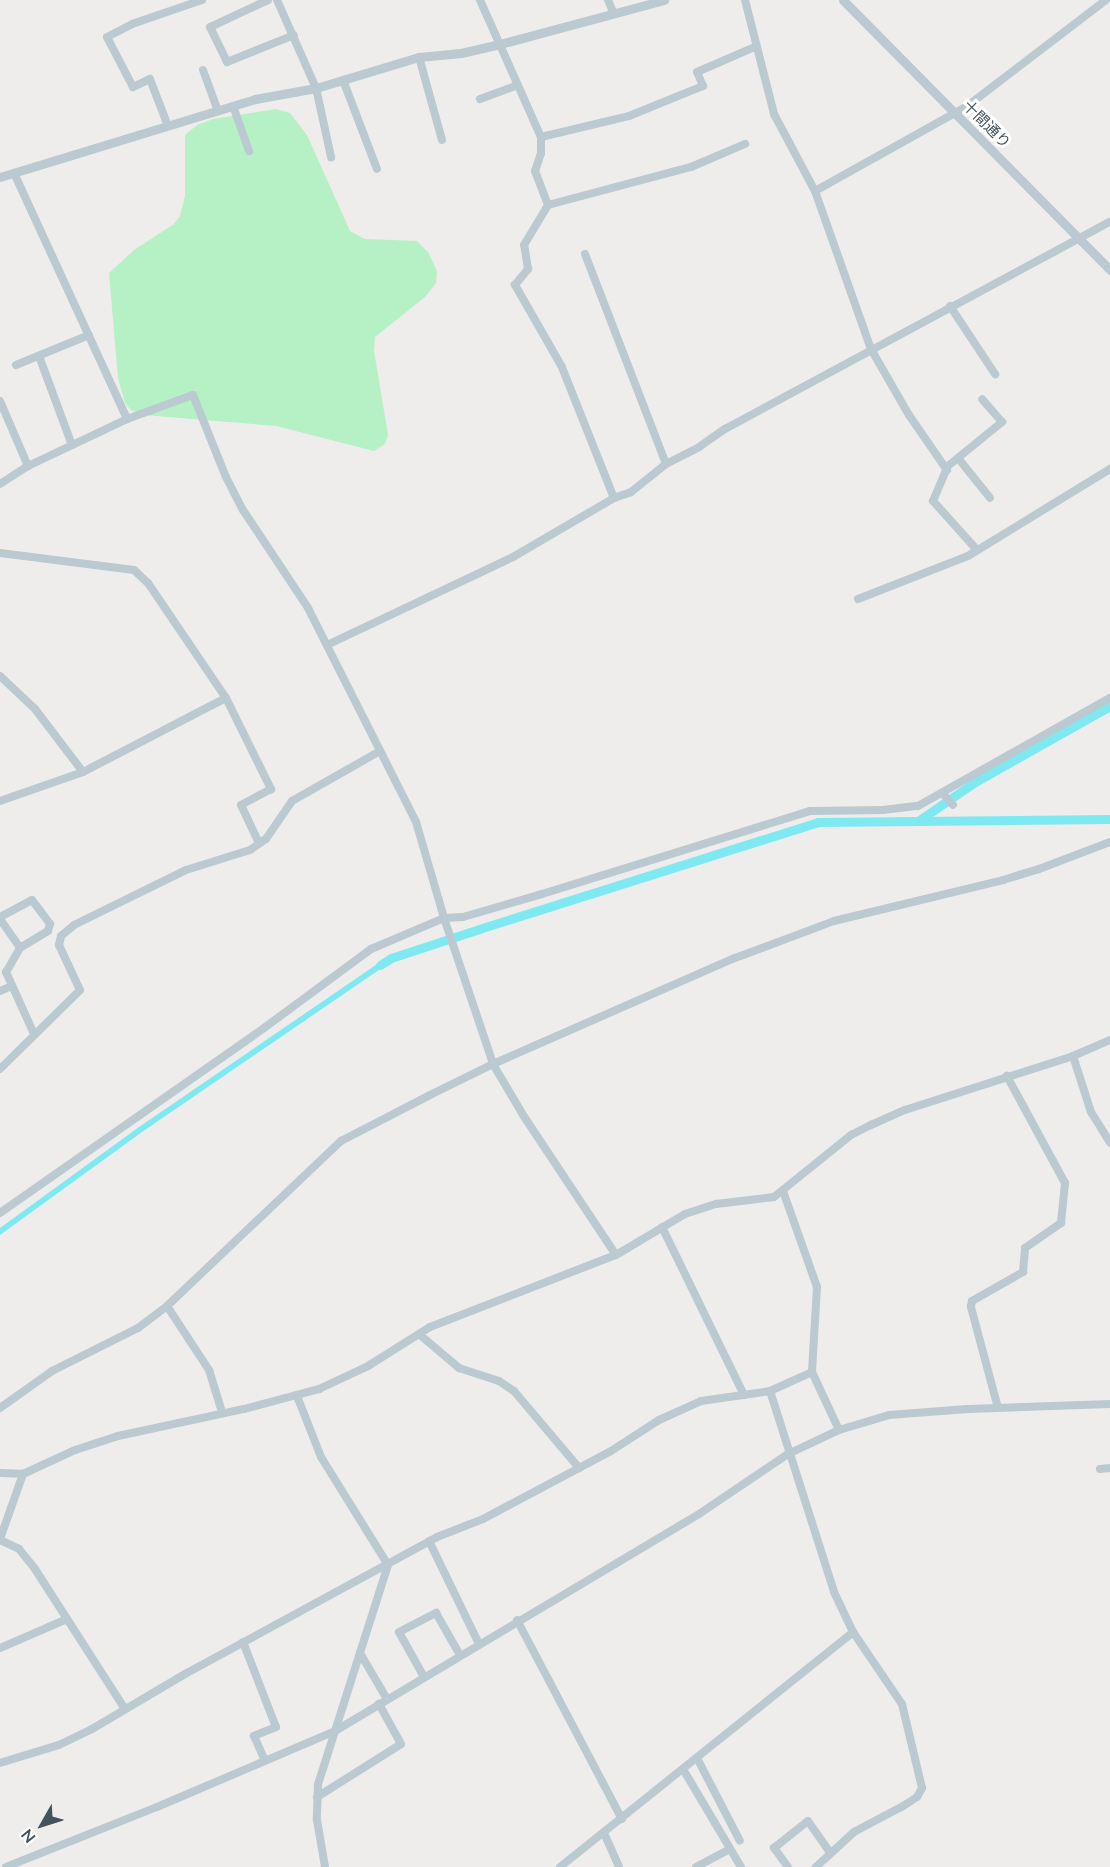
<!DOCTYPE html>
<html>
<head>
<meta charset="utf-8">
<style>
	body { margin:0 }
	#map { position:relative; width:1110px; height:1867px; overflow:hidden; background:#efecec; font-family:Mulish,"Noto Sans JP",sans-serif }
	div>[style] { position:absolute }
	[style*='--x'] { left:calc(var(--x)*1px); top:calc(var(--y)*1px); width:calc(var(--w)*1px); rotate:calc(var(--a)*1deg) }
	.green>* { inset:0; background:#b5f1c5 }
	.water>* { inset:0; background:#7fe9f2 }
	.canal>* { height:9px; margin:-4.5px; padding:0 4.5px; transform-origin:4.5px; border-radius:4.5px; background:#7fe9f2 }
	.minor>* { height:8px; margin:-4px; padding:0 4px; transform-origin:4px; border-radius:4px; background:#bbc9d0 }
	.tertiary>* { height:9px; margin:-4.5px; padding:0 4.5px; transform-origin:4.5px; border-radius:4.5px; background:#bbc9d0 }
	span { translate:-50% -50%; white-space:nowrap; text-align:center; line-height:1.15; -webkit-text-stroke:6px #fff; paint-order:stroke }
	.street-label { font-size:15px; color:#43525b }
	.north { position:absolute; left:12px; top:1795px; width:60px; height:60px; -webkit-text-stroke:4px #fff; paint-order:stroke; rotate:231deg; font-size:16px; font-weight:700; line-height:24px; text-align:center; color:#43525b }
	.north::after { content:''; display:block; margin:auto; width:21px; height:27px; background:#43525b; clip-path:polygon(50% 0,100% 100%,50% 72%,0 100%) }
</style>
</head>
<body>
<div id="map">
	<div class="green">
		<div style="clip-path:polygon(276px 109px,290px 113px,307px 135px,350px 231px,365px 239px,417px 241px,428px 252px,437px 271px,436px 283px,425px 297px,375px 337px,374px 351px,388px 435px,385px 444px,374px 451px,276px 426px,144px 415px,131px 410px,125px 403px,118px 378px,109px 273px,134px 250px,174px 224px,180px 216px,185px 196px,185px 135px,197px 125px,213px 119px)"></div>
	</div>
	<div class="water">
		<div style="clip-path:polygon(389px 956px,392px 961px,142px 1132px,0 1235px,0 1228px,139px 1127px)"></div>
	</div>
	<div class="canal">
		<div style="--x:918;--y:821;--w:69;--a:-34.4"></div>
		<div style="--x:975;--y:782;--w:155;--a:-29.4"></div>
		<div style="--x:380;--y:965;--w:13;--a:-32"></div>
		<div style="--x:391;--y:958;--w:93;--a:-18.2"></div>
		<div style="--x:479;--y:929;--w:355;--a:-17.5"></div>
		<div style="--x:818;--y:822;--w:292;--a:-0.6"></div>
	</div>
	<div class="minor">
		<div style="--x:268;--y:0;--w:64;--a:155"></div>
		<div style="--x:210;--y:27;--w:39;--a:64"></div>
		<div style="--x:227;--y:62;--w:72;--a:-21.9"></div>
		<div style="--x:277;--y:0;--w:96;--a:66.1"></div>
		<div style="--x:316;--y:88;--w:71;--a:77.7"></div>
		<div style="--x:480;--y:0;--w:150;--a:66"></div>
		<div style="--x:541;--y:137;--w:90;--a:-13.4"></div>
		<div style="--x:629;--y:116;--w:80;--a:-22.1"></div>
		<div style="--x:703;--y:86;--w:15;--a:-113"></div>
		<div style="--x:697;--y:72;--w:65;--a:-23.4"></div>
		<div style="--x:608;--y:0;--w:15;--a:67"></div>
		<div style="--x:745;--y:0;--w:118;--a:75.7"></div>
		<div style="--x:774;--y:114;--w:87;--a:62"></div>
		<div style="--x:815;--y:191;--w:168;--a:70.5"></div>
		<div style="--x:871;--y:349;--w:76;--a:60.1"></div>
		<div style="--x:909;--y:415;--w:67;--a:55.4"></div>
		<div style="--x:419;--y:57;--w:86;--a:74.5"></div>
		<div style="--x:203;--y:70;--w:44;--a:69.9"></div>
		<div style="--x:343;--y:80;--w:95;--a:69.1"></div>
		<div style="--x:480;--y:99;--w:40;--a:-20.2"></div>
		<div style="--x:233;--y:106;--w:48;--a:70.4"></div>
		<div style="--x:168;--y:126;--w:50;--a:-111"></div>
		<div style="--x:150;--y:79;--w:19;--a:155"></div>
		<div style="--x:133;--y:87;--w:56;--a:-117.5"></div>
		<div style="--x:107;--y:37;--w:28;--a:-27"></div>
		<div style="--x:132;--y:24;--w:74;--a:-18.9"></div>
		<div style="--x:541;--y:137;--w:16;--a:90"></div>
		<div style="--x:541;--y:153;--w:19;--a:108"></div>
		<div style="--x:535;--y:171;--w:36;--a:69"></div>
		<div style="--x:14;--y:173;--w:271;--a:65.3"></div>
		<div style="--x:815;--y:191;--w:173;--a:-29.1"></div>
		<div style="--x:966;--y:107;--w:176;--a:-37.4"></div>
		<div style="--x:585;--y:254;--w:225;--a:68.9"></div>
		<div style="--x:950;--y:306;--w:82;--a:56.5"></div>
		<div style="--x:39;--y:356;--w:95;--a:69.7"></div>
		<div style="--x:16;--y:365;--w:79;--a:-22.3"></div>
		<div style="--x:0;--y:401;--w:71;--a:66.7"></div>
		<div style="--x:958;--y:458;--w:51;--a:51.3"></div>
		<div style="--x:0;--y:484;--w:33;--a:-33"></div>
		<div style="--x:28;--y:466;--w:110;--a:-25.4"></div>
		<div style="--x:127;--y:419;--w:70;--a:-20"></div>
		<div style="--x:193;--y:395;--w:88;--a:68.1"></div>
		<div style="--x:226;--y:477;--w:37;--a:63"></div>
		<div style="--x:243;--y:510;--w:118;--a:56.4"></div>
		<div style="--x:308;--y:608;--w:240;--a:63.2"></div>
		<div style="--x:416;--y:822;--w:100;--a:73.7"></div>
		<div style="--x:444;--y:918;--w:154;--a:71.4"></div>
		<div style="--x:493;--y:1064;--w:59;--a:59.5"></div>
		<div style="--x:523;--y:1115;--w:168;--a:56.4"></div>
		<div style="--x:614;--y:498;--w:141;--a:-111.7"></div>
		<div style="--x:562;--y:367;--w:95;--a:-119.8"></div>
		<div style="--x:515;--y:285;--w:21;--a:-51"></div>
		<div style="--x:528;--y:269;--w:24;--a:-99"></div>
		<div style="--x:524;--y:245;--w:47;--a:-59"></div>
		<div style="--x:548;--y:205;--w:148;--a:-14.9"></div>
		<div style="--x:691;--y:167;--w:59;--a:-23.1"></div>
		<div style="--x:977;--y:550;--w:66;--a:-131.9"></div>
		<div style="--x:933;--y:501;--w:38;--a:-67"></div>
		<div style="--x:948;--y:466;--w:70;--a:-39.2"></div>
		<div style="--x:1002;--y:422;--w:30;--a:-131"></div>
		<div style="--x:0;--y:553;--w:135;--a:7.2"></div>
		<div style="--x:134;--y:570;--w:19;--a:43"></div>
		<div style="--x:148;--y:583;--w:139;--a:55.9"></div>
		<div style="--x:226;--y:698;--w:102;--a:63.7"></div>
		<div style="--x:271;--y:789;--w:34;--a:152"></div>
		<div style="--x:241;--y:805;--w:42;--a:64.7"></div>
		<div style="--x:858;--y:599;--w:118;--a:-21.4"></div>
		<div style="--x:968;--y:556;--w:167;--a:-31.5"></div>
		<div style="--x:327;--y:645;--w:206;--a:-25.3"></div>
		<div style="--x:513;--y:557;--w:117;--a:-30.3"></div>
		<div style="--x:614;--y:498;--w:18;--a:-19"></div>
		<div style="--x:631;--y:492;--w:45;--a:-38.7"></div>
		<div style="--x:666;--y:464;--w:37;--a:-27"></div>
		<div style="--x:699;--y:447;--w:32;--a:-35"></div>
		<div style="--x:725;--y:429;--w:437;--a:-28.3"></div>
		<div style="--x:0;--y:676;--w:48;--a:43.3"></div>
		<div style="--x:35;--y:709;--w:79;--a:52.7"></div>
		<div style="--x:942;--y:793;--w:16;--a:47"></div>
		<div style="--x:0;--y:801;--w:88;--a:-19.3"></div>
		<div style="--x:83;--y:772;--w:161;--a:-27.4"></div>
		<div style="--x:0;--y:917;--w:36;--a:-28"></div>
		<div style="--x:32;--y:900;--w:30;--a:53"></div>
		<div style="--x:50;--y:924;--w:7;--a:106"></div>
		<div style="--x:48;--y:931;--w:33;--a:149"></div>
		<div style="--x:20;--y:948;--w:28;--a:120"></div>
		<div style="--x:6;--y:972;--w:68;--a:65.7"></div>
		<div style="--x:0;--y:919;--w:35;--a:55"></div>
		<div style="--x:0;--y:991;--w:13;--a:-23"></div>
		<div style="--x:1073;--y:1056;--w:59;--a:72.2"></div>
		<div style="--x:1091;--y:1112;--w:36;--a:58"></div>
		<div style="--x:0;--y:1069;--w:112;--a:-44.6"></div>
		<div style="--x:80;--y:990;--w:50;--a:-115"></div>
		<div style="--x:59;--y:945;--w:9;--a:-77"></div>
		<div style="--x:61;--y:936;--w:17;--a:-40"></div>
		<div style="--x:74;--y:925;--w:125;--a:-26.2"></div>
		<div style="--x:186;--y:870;--w:67;--a:-17.4"></div>
		<div style="--x:250;--y:850;--w:19;--a:-35"></div>
		<div style="--x:266;--y:839;--w:46;--a:-55.6"></div>
		<div style="--x:292;--y:801;--w:101;--a:-29.6"></div>
		<div style="--x:783;--y:1191;--w:102;--a:70.5"></div>
		<div style="--x:817;--y:1287;--w:85;--a:93.4"></div>
		<div style="--x:812;--y:1372;--w:64;--a:65"></div>
		<div style="--x:0;--y:1213;--w:322;--a:-35"></div>
		<div style="--x:264;--y:1028;--w:133;--a:-36.4"></div>
		<div style="--x:371;--y:949;--w:79;--a:-23"></div>
		<div style="--x:444;--y:918;--w:19;--a:-3"></div>
		<div style="--x:463;--y:917;--w:82;--a:-16.2"></div>
		<div style="--x:542;--y:894;--w:281;--a:-17.2"></div>
		<div style="--x:810;--y:811;--w:73;--a:-0.8"></div>
		<div style="--x:883;--y:810;--w:35;--a:-7"></div>
		<div style="--x:918;--y:806;--w:220;--a:-29.4"></div>
		<div style="--x:662;--y:1227;--w:187;--a:64"></div>
		<div style="--x:167;--y:1306;--w:77;--a:56.7"></div>
		<div style="--x:209;--y:1370;--w:44;--a:72.8"></div>
		<div style="--x:420;--y:1335;--w:51;--a:40.2"></div>
		<div style="--x:459;--y:1368;--w:42;--a:18"></div>
		<div style="--x:499;--y:1381;--w:18;--a:34"></div>
		<div style="--x:514;--y:1391;--w:101;--a:49.8"></div>
		<div style="--x:770;--y:1391;--w:211;--a:72.3"></div>
		<div style="--x:834;--y:1592;--w:44;--a:64.6"></div>
		<div style="--x:853;--y:1632;--w:87;--a:55.8"></div>
		<div style="--x:902;--y:1704;--w:86;--a:76.6"></div>
		<div style="--x:922;--y:1788;--w:10;--a:119"></div>
		<div style="--x:917;--y:1797;--w:17;--a:147"></div>
		<div style="--x:903;--y:1806;--w:55;--a:152"></div>
		<div style="--x:854;--y:1832;--w:52;--a:137.4"></div>
		<div style="--x:297;--y:1396;--w:66;--a:68.5"></div>
		<div style="--x:321;--y:1457;--w:127;--a:58.2"></div>
		<div style="--x:388;--y:1565;--w:231;--a:107.7"></div>
		<div style="--x:318;--y:1785;--w:35;--a:92"></div>
		<div style="--x:317;--y:1820;--w:48;--a:80.3"></div>
		<div style="--x:0;--y:1408;--w:64;--a:-35.4"></div>
		<div style="--x:52;--y:1371;--w:96;--a:-26.6"></div>
		<div style="--x:138;--y:1328;--w:36;--a:-37"></div>
		<div style="--x:167;--y:1306;--w:240;--a:-43.5"></div>
		<div style="--x:341;--y:1141;--w:100;--a:-27.3"></div>
		<div style="--x:430;--y:1095;--w:70;--a:-26.2"></div>
		<div style="--x:493;--y:1064;--w:264;--a:-23.7"></div>
		<div style="--x:735;--y:958;--w:106;--a:-20.5"></div>
		<div style="--x:834;--y:921;--w:174;--a:-13.6"></div>
		<div style="--x:1003;--y:880;--w:38;--a:-17"></div>
		<div style="--x:1039;--y:869;--w:76;--a:-20.8"></div>
		<div style="--x:998;--y:1408;--w:105;--a:-105"></div>
		<div style="--x:971;--y:1307;--w:6;--a:-81"></div>
		<div style="--x:972;--y:1301;--w:59;--a:-29.6"></div>
		<div style="--x:1023;--y:1272;--w:24;--a:-85"></div>
		<div style="--x:1025;--y:1248;--w:44;--a:-34.8"></div>
		<div style="--x:1061;--y:1223;--w:40;--a:-84.3"></div>
		<div style="--x:1065;--y:1183;--w:122;--a:-118.5"></div>
		<div style="--x:1100;--y:1469;--w:10;--a:-6"></div>
		<div style="--x:0;--y:1473;--w:23;--a:2"></div>
		<div style="--x:23;--y:1474;--w:57;--a:-24.8"></div>
		<div style="--x:75;--y:1450;--w:45;--a:-18"></div>
		<div style="--x:118;--y:1436;--w:129;--a:-12.1"></div>
		<div style="--x:244;--y:1409;--w:78;--a:-14.9"></div>
		<div style="--x:319;--y:1389;--w:54;--a:-25.1"></div>
		<div style="--x:368;--y:1366;--w:73;--a:-32.2"></div>
		<div style="--x:430;--y:1327;--w:199;--a:-21.2"></div>
		<div style="--x:616;--y:1255;--w:80;--a:-30.7"></div>
		<div style="--x:685;--y:1214;--w:33;--a:-18"></div>
		<div style="--x:716;--y:1204;--w:58;--a:-6.9"></div>
		<div style="--x:774;--y:1197;--w:99;--a:-38.8"></div>
		<div style="--x:851;--y:1135;--w:22;--a:-27"></div>
		<div style="--x:871;--y:1125;--w:37;--a:-24"></div>
		<div style="--x:905;--y:1110;--w:176;--a:-17.8"></div>
		<div style="--x:1073;--y:1056;--w:40;--a:-23.4"></div>
		<div style="--x:0;--y:1539;--w:69;--a:-70.5"></div>
		<div style="--x:0;--y:1540;--w:21;--a:25"></div>
		<div style="--x:19;--y:1549;--w:26;--a:51"></div>
		<div style="--x:35;--y:1569;--w:166;--a:57.3"></div>
		<div style="--x:429;--y:1541;--w:114;--a:64.1"></div>
		<div style="--x:517;--y:1620;--w:225;--a:62.2"></div>
		<div style="--x:243;--y:1642;--w:91;--a:68.8"></div>
		<div style="--x:276;--y:1727;--w:24;--a:158"></div>
		<div style="--x:254;--y:1736;--w:27;--a:66"></div>
		<div style="--x:0;--y:1648;--w:73;--a:-23.4"></div>
		<div style="--x:360;--y:1653;--w:53;--a:59.6"></div>
		<div style="--x:424;--y:1677;--w:51;--a:-119.1"></div>
		<div style="--x:399;--y:1632;--w:42;--a:-27.2"></div>
		<div style="--x:436;--y:1613;--w:48;--a:60.3"></div>
		<div style="--x:697;--y:1758;--w:93;--a:62.6"></div>
		<div style="--x:0;--y:1763;--w:62;--a:-17"></div>
		<div style="--x:59;--y:1745;--w:37;--a:-26"></div>
		<div style="--x:92;--y:1729;--w:108;--a:-30.6"></div>
		<div style="--x:185;--y:1674;--w:287;--a:-28.5"></div>
		<div style="--x:437;--y:1537;--w:49;--a:-21.4"></div>
		<div style="--x:483;--y:1519;--w:145;--a:-28"></div>
		<div style="--x:611;--y:1451;--w:57;--a:-32.9"></div>
		<div style="--x:659;--y:1420;--w:46;--a:-24.3"></div>
		<div style="--x:701;--y:1401;--w:70;--a:-8.2"></div>
		<div style="--x:770;--y:1391;--w:46;--a:-24.3"></div>
		<div style="--x:683;--y:1769;--w:114;--a:59.4"></div>
		<div style="--x:317;--y:1797;--w:99;--a:-32.2"></div>
		<div style="--x:401;--y:1744;--w:46;--a:-118.8"></div>
		<div style="--x:604;--y:1833;--w:37;--a:66"></div>
		<div style="--x:6;--y:1867;--w:162;--a:-21.7"></div>
		<div style="--x:157;--y:1807;--w:194;--a:-23.1"></div>
		<div style="--x:335;--y:1731;--w:424;--a:-30.8"></div>
		<div style="--x:699;--y:1514;--w:107;--a:-34"></div>
		<div style="--x:788;--y:1454;--w:56;--a:-25.2"></div>
		<div style="--x:839;--y:1430;--w:52;--a:-16.7"></div>
		<div style="--x:889;--y:1415;--w:79;--a:-4.3"></div>
		<div style="--x:968;--y:1409;--w:142;--a:-2"></div>
		<div style="--x:560;--y:1867;--w:376;--a:-38.7"></div>
		<div style="--x:696;--y:1867;--w:38;--a:-28"></div>
		<div style="--x:788;--y:1867;--w:24;--a:-126"></div>
		<div style="--x:774;--y:1848;--w:43;--a:-38.5"></div>
		<div style="--x:808;--y:1821;--w:38;--a:55"></div>
	</div>
	<div class="tertiary">
		<div style="--x:843;--y:0;--w:380;--a:45.3"></div>
		<div style="--x:0;--y:177;--w:267;--a:-17"></div>
		<div style="--x:255;--y:99;--w:62;--a:-10.2"></div>
		<div style="--x:316;--y:88;--w:108;--a:-16.8"></div>
		<div style="--x:419;--y:57;--w:42;--a:-5.4"></div>
		<div style="--x:461;--y:53;--w:40;--a:-13"></div>
		<div style="--x:500;--y:44;--w:170;--a:-15"></div>
	</div>
	<div class="street-label">
		<span style="left:987px;top:124px;rotate:45deg">十間通り</span>
	</div>
	<div class="north">N</div>
</div>
</body>
</html>
